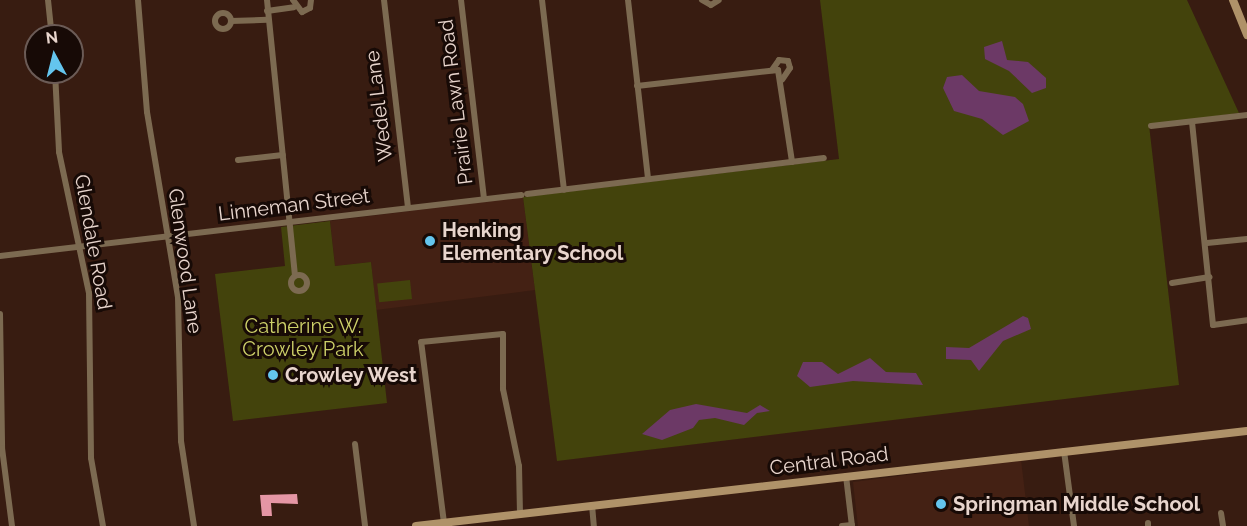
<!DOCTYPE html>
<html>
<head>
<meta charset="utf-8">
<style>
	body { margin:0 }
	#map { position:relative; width:1247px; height:526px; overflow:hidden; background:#381c11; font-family:Raleway,sans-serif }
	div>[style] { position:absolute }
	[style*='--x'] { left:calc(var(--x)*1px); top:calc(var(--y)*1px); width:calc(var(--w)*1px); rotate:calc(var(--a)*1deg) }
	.built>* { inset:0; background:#442114 }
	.green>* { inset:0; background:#43430c; transform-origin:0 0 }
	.water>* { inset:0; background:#6c3966 }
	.building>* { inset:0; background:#e596a5 }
	.street>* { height:6px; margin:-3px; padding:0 3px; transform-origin:3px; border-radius:3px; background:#7c6a51 }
	.street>.ring { margin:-3px; padding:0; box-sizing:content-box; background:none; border:6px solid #7c6a51; border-radius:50% }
	.secondary>* { height:8px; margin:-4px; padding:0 4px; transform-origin:4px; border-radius:4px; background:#af9269 }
	.dots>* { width:16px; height:16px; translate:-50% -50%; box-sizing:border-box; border:3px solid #170a06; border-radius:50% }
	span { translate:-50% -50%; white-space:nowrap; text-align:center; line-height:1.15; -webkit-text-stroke:6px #170a06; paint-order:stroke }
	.street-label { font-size:20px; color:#e8d5cd }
	.poi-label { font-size:20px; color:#e8d5cd; font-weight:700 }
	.left { translate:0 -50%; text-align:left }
	.park-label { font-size:20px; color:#cdd069 }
	.north { position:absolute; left:24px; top:24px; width:60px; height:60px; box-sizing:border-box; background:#170a06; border:2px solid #6b5b56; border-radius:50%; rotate:353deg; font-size:16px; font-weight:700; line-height:24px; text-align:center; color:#e8d5cd }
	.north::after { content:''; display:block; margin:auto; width:21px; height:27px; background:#64c5ee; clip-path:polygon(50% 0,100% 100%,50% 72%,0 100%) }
</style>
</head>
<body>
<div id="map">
	<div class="built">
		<div style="clip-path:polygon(523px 197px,535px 290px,376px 310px,371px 262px,335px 266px,330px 221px)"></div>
		<div style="clip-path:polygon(1021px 460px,1029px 526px,858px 526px,853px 482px)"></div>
	</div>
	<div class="green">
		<div style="clip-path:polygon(820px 0,1187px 0,1239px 113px,1149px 125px,1179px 385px,557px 461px,523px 197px,839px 159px)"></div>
		<div style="clip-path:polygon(330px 221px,335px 266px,371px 262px,387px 403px,233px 421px,215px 274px,285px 266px,281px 227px)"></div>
		<div style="left:410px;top:280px;width:19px;height:33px;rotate:84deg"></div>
	</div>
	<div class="water">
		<div style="clip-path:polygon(1002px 41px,1007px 60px,1028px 62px,1046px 78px,1046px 88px,1032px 93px,1009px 71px,985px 59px,984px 47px)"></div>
		<div style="clip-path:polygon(962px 75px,979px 91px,1015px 97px,1023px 104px,1029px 121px,1003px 135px,982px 119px,954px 111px,943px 88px,947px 77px)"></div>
		<div style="clip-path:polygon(1023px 316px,1028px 318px,1031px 329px,1003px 341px,979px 371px,971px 360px,946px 359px,946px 347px,969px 348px)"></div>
		<div style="clip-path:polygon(870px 358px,886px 372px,916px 373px,923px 385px,853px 381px,810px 387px,797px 376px,803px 362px,822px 362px,838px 374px)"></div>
		<div style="clip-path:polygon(696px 404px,747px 413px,760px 405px,770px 411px,757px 413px,744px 425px,715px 418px,699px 420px,693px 428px,662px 440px,642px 434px,670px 410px)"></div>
	</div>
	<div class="building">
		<div style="clip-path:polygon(297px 494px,298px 504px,271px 503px,272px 516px,262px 516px,260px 495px)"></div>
	</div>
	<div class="street">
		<div style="--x:48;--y:0;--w:36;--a:84"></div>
		<div style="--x:138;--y:0;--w:112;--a:85.4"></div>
		<div style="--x:147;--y:112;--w:188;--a:80.5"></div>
		<div style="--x:178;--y:297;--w:144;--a:88.8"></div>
		<div style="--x:181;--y:441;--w:86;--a:81.3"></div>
		<div style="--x:267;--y:0;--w:277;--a:84.2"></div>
		<div style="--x:293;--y:0;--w:15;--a:53"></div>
		<div style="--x:302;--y:12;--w:9;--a:-27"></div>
		<div style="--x:310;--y:8;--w:8;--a:-83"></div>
		<div style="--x:384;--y:0;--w:209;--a:83.4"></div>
		<div style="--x:461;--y:0;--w:200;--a:83.4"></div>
		<div style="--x:542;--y:0;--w:191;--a:83.4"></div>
		<div style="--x:628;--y:0;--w:180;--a:83.6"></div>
		<div style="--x:702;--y:0;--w:10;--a:29"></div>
		<div style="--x:711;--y:5;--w:9;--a:-32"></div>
		<div style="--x:267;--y:11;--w:27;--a:-8"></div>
		<div class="ring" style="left:215px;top:13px;width:10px;height:10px"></div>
		<div style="--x:231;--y:21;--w:36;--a:-2"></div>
		<div style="--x:772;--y:70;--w:12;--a:-55"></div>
		<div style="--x:779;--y:60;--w:9;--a:6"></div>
		<div style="--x:788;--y:61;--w:7;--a:74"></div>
		<div style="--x:790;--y:68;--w:14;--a:124"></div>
		<div style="--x:55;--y:72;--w:80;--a:87.1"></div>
		<div style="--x:59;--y:152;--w:144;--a:78"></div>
		<div style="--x:89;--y:293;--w:165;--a:89.3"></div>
		<div style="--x:91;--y:458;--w:69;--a:80"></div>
		<div style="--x:637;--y:86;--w:142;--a:-6.5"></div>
		<div style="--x:778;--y:70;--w:93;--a:81.3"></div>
		<div style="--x:1192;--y:122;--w:204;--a:84.1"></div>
		<div style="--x:1213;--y:325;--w:34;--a:-8"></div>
		<div style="--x:1151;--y:126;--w:97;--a:-6.5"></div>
		<div style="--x:238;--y:160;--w:45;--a:-6.3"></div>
		<div style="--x:527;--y:194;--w:299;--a:-6.9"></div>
		<div style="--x:1207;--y:243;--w:40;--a:-5.7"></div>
		<div style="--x:0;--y:256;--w:525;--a:-6.68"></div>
		<div class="ring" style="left:291px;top:275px;width:10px;height:10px"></div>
		<div style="--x:1172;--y:283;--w:38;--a:-9"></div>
		<div style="--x:0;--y:314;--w:134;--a:89.1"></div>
		<div style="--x:2;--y:448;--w:79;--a:82.7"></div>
		<div style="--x:355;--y:444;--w:83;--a:83"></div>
		<div style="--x:1064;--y:451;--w:76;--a:82.4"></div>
		<div style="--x:846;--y:476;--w:50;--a:83.2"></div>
		<div style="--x:592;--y:505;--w:21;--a:85"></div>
		<div style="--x:1221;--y:513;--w:13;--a:81"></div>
		<div style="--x:444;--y:523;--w:182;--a:-97.2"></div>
		<div style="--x:421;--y:342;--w:82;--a:-5.6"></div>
		<div style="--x:503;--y:334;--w:55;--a:90"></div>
		<div style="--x:503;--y:389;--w:79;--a:78.3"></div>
		<div style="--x:519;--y:466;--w:48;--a:88.8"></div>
		<div style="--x:1148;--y:523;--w:3;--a:90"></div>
		<div style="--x:842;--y:526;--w:10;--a:-6"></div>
	</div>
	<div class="secondary">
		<div style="--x:1233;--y:0;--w:38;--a:68"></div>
		<div style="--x:416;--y:526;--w:836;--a:-6.52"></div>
	</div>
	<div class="dots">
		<div style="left:430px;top:241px;background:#64c5ee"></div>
		<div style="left:273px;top:375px;background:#64c5ee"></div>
		<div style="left:941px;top:504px;background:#64c5ee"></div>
	</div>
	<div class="street-label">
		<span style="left:456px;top:102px;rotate:-97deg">Prairie Lawn Road</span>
		<span style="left:379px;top:106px;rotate:-97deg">Wedel Lane</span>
		<span style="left:294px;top:205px;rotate:-7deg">Linneman Street</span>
		<span style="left:93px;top:242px;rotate:80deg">Glendale Road</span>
		<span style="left:185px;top:261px;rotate:82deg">Glenwood Lane</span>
		<span style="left:829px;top:461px;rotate:-7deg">Central Road</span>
	</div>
	<div class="poi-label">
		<span class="left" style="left:442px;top:242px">Henking<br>Elementary School</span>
		<span class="left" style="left:285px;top:375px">Crowley West</span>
		<span class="left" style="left:953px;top:504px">Springman Middle School</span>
	</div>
	<div class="park-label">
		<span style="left:303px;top:338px">Catherine W.<br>Crowley Park</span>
	</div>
	<div class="north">N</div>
</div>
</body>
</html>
